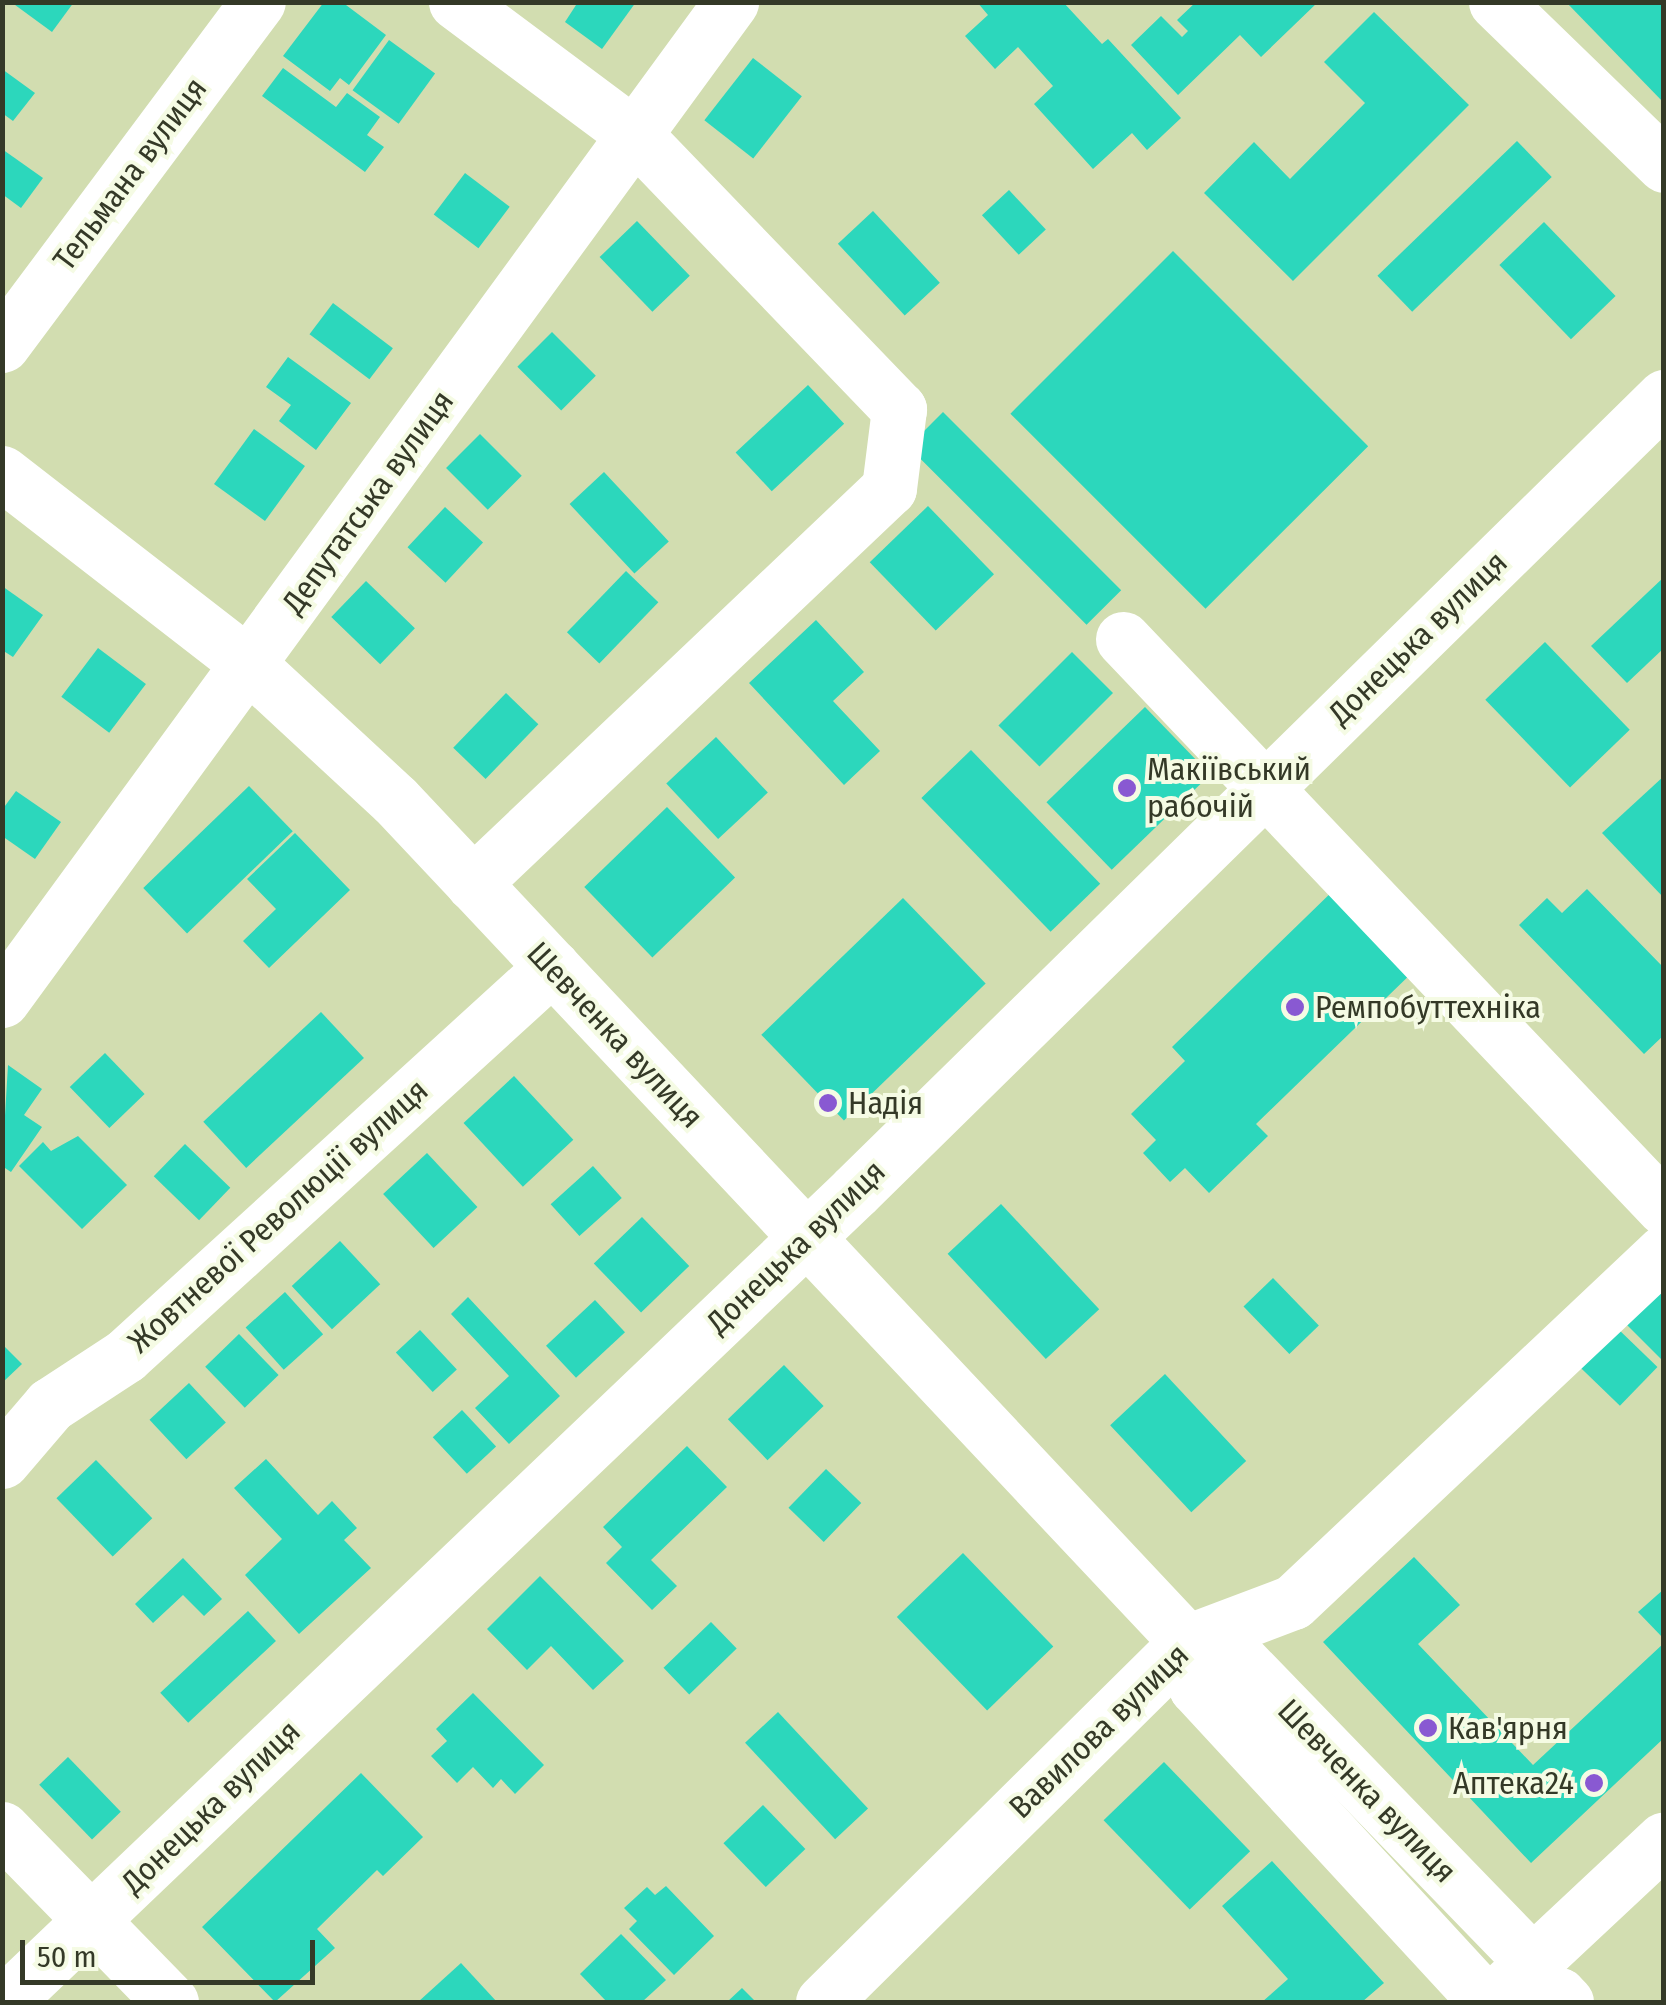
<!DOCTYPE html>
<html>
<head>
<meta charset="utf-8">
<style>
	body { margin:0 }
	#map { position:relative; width:1666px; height:2005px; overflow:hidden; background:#d2ddb0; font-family:"Fira Sans Condensed",sans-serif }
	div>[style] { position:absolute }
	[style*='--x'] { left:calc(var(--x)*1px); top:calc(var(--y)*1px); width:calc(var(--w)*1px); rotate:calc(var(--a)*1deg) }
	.building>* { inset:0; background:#2cd7bc; transform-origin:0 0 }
	.minor>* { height:55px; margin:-27.5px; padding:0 27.5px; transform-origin:27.5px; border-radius:27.5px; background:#fff }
	.major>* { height:55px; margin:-27.5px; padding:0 27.5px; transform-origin:27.5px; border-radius:27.5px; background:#fff }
	.dots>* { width:28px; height:28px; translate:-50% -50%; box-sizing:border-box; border:5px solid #f5fbe4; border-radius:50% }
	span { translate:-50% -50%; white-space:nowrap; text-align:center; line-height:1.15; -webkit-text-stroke:8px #f5fbe4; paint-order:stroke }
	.street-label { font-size:32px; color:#343927 }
	.poi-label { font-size:32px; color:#343927 }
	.left { translate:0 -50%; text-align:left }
	.right { translate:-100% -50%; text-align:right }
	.frame { position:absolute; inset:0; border:5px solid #343927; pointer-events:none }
	.scale { position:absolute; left:20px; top:1940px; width:295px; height:45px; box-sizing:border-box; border:5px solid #343927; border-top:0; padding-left:12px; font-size:30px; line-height:35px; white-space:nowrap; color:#343927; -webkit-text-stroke:8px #f5fbe4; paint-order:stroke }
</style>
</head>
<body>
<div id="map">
	<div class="building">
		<div style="clip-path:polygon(11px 2px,74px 2px,52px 32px)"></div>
		<div style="clip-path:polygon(324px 2px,342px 2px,386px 35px,349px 85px,340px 78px,330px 91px,283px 56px)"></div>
		<div style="clip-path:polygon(578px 2px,636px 2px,602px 49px,565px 22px)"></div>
		<div style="clip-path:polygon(977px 2px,1063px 2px,1102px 44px,1108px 39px,1181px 118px,1147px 150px,1132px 133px,1093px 169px,1034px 104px,1053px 86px,1018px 47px,995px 69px,965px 36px,988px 15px)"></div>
		<div style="clip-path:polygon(1196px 2px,1318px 2px,1261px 57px,1240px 35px,1178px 95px,1131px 45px,1161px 16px,1182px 37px,1188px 31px,1177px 20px)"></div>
		<div style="clip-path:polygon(1566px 2px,1664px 2px,1664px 103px)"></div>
		<div style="clip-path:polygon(1374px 12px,1469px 105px,1293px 281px,1204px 193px,1254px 142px,1290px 179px,1365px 103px,1324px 62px)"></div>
		<div style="left:389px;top:40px;width:57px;height:62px;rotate:36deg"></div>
		<div style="left:753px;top:58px;width:62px;height:79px;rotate:38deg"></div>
		<div style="clip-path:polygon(283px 68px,336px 107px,347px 93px,380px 117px,367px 135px,384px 147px,365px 172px,262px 96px)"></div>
		<div style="clip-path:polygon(2px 69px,35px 93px,13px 121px,2px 113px)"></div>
		<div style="left:1517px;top:141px;width:50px;height:194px;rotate:46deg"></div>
		<div style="clip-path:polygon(2px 149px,43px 178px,21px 208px,2px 194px)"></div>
		<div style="left:465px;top:173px;width:56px;height:52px;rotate:37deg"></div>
		<div style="left:1009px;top:190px;width:54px;height:37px;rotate:47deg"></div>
		<div style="left:873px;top:211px;width:98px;height:48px;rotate:47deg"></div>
		<div style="left:637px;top:221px;width:76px;height:52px;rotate:46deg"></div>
		<div style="left:1544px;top:222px;width:103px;height:62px;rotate:46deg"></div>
		<div style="left:1173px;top:251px;width:276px;height:230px;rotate:45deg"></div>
		<div style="left:333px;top:303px;width:75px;height:39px;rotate:37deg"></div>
		<div style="left:552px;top:332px;width:62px;height:49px;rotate:45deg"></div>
		<div style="clip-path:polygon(288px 357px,351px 403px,316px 450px,279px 421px,291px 405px,266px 387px)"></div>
		<div style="left:808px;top:385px;width:53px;height:99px;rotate:47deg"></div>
		<div style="left:943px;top:412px;width:252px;height:49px;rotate:45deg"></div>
		<div style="left:254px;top:429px;width:63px;height:68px;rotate:36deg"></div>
		<div style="left:480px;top:434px;width:59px;height:48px;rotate:45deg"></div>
		<div style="left:604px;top:472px;width:95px;height:47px;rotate:47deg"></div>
		<div style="left:928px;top:506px;width:95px;height:81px;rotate:46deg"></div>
		<div style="left:445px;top:507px;width:52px;height:55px;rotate:43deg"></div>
		<div style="left:626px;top:571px;width:45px;height:85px;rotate:44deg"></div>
		<div style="clip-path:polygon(1664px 577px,1664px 648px,1627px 683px,1591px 646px)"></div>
		<div style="left:366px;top:581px;width:68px;height:50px;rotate:44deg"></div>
		<div style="clip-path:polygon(2px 586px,43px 615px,13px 657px,2px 650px)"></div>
		<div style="clip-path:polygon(816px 620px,864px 672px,833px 701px,880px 751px,844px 785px,749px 683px)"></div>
		<div style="left:1545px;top:642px;width:122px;height:83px;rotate:46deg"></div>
		<div style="left:98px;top:648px;width:60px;height:61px;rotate:37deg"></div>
		<div style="left:1072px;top:652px;width:58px;height:104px;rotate:45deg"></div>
		<div style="left:506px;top:693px;width:45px;height:76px;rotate:44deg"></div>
		<div style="left:1145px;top:707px;width:94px;height:137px;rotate:46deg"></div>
		<div style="left:716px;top:737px;width:76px;height:68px;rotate:47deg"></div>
		<div style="left:971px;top:750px;width:186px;height:69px;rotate:46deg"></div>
		<div style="clip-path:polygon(1664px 776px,1664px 898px,1602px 833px)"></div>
		<div style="left:249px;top:786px;width:63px;height:147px;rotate:46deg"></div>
		<div style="clip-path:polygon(16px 791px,61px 822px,35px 859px,2px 836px,2px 810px)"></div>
		<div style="left:667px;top:807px;width:98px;height:115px;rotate:46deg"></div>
		<div style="clip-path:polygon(295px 833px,350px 890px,269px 968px,243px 941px,276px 909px,247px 879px)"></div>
		<div style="clip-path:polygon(1339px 885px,1418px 967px,1256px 1124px,1268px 1136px,1209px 1193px,1185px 1168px,1170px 1182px,1143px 1153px,1156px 1140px,1131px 1114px,1185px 1061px,1172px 1047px)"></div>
		<div style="clip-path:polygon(1587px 889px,1664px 968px,1664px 1035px,1644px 1054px,1519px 925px,1547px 898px,1562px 913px)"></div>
		<div style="left:903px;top:898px;width:119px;height:197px;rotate:46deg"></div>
		<div style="left:321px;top:1012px;width:63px;height:161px;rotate:47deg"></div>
		<div style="left:105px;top:1053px;width:57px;height:49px;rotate:46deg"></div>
		<div style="clip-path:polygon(8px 1065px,42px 1089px,24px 1115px,42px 1127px,11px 1172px,2px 1166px)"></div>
		<div style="left:514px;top:1076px;width:87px;height:69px;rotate:47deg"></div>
		<div style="clip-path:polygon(78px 1136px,127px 1185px,82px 1229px,19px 1166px,43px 1142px,51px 1151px)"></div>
		<div style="left:185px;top:1144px;width:63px;height:45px;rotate:44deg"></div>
		<div style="left:427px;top:1153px;width:74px;height:60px;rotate:47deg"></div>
		<div style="left:593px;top:1166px;width:43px;height:57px;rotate:48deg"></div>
		<div style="left:1001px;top:1204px;width:144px;height:73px;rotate:47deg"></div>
		<div style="left:642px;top:1217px;width:68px;height:67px;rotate:46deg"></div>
		<div style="left:340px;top:1241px;width:59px;height:66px;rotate:47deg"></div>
		<div style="clip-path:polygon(1664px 1277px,1664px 1362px,1621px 1319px)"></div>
		<div style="left:1273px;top:1278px;width:66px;height:41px;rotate:46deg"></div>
		<div style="left:285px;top:1292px;width:57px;height:53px;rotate:48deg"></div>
		<div style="clip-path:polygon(468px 1297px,560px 1396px,509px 1444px,475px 1408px,509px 1376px,451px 1314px)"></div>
		<div style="left:595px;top:1300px;width:44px;height:67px;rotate:47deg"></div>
		<div style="left:1615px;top:1326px;width:59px;height:54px;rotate:44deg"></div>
		<div style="left:420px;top:1330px;width:54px;height:33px;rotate:47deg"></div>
		<div style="left:239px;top:1334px;width:57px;height:47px;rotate:46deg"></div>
		<div style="clip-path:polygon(2px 1344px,22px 1364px,2px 1383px)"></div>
		<div style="left:784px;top:1365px;width:57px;height:78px;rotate:46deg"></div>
		<div style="left:1165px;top:1374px;width:119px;height:75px;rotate:47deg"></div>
		<div style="left:189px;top:1383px;width:54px;height:54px;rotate:47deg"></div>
		<div style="left:462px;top:1410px;width:50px;height:40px;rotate:47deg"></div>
		<div style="clip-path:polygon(687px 1446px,727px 1487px,651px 1560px,677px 1586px,652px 1610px,606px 1563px,622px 1547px,603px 1527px)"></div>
		<div style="clip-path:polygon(266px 1459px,318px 1515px,332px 1501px,357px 1528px,344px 1540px,371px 1568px,299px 1634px,245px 1575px,282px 1539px,234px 1488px)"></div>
		<div style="left:96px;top:1460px;width:81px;height:55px;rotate:46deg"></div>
		<div style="left:826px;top:1469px;width:49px;height:54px;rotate:44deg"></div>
		<div style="left:963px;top:1553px;width:130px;height:92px;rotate:46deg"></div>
		<div style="clip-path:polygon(1414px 1557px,1460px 1605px,1418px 1644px,1533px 1765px,1664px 1643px,1664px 1738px,1531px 1863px,1323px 1642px)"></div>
		<div style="clip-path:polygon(183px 1558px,222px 1599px,204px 1616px,183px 1595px,153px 1623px,135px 1604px)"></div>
		<div style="clip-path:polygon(540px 1576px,624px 1661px,593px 1690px,551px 1646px,527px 1670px,487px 1629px)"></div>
		<div style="clip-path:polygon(1664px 1589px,1664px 1639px,1638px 1612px)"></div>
		<div style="left:248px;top:1611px;width:41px;height:120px;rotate:47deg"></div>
		<div style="left:711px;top:1622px;width:37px;height:66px;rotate:46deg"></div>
		<div style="clip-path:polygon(473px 1693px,544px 1765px,515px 1794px,501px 1779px,493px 1788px,473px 1767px,457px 1783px,431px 1756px,447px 1741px,436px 1729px)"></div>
		<div style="left:778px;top:1712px;width:132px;height:45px;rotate:47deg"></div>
		<div style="left:68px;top:1757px;width:76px;height:40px;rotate:46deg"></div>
		<div style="left:1164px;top:1762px;width:124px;height:84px;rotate:46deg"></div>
		<div style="clip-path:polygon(361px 1773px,423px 1837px,383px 1876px,377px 1870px,317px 1929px,335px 1948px,275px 2002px,202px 1927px)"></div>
		<div style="left:763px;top:1805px;width:61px;height:55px;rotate:46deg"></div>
		<div style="clip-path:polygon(1272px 1861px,1384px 1983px,1362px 2002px,1262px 2002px,1288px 1979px,1222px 1906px)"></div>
		<div style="clip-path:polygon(666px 1886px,714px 1936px,674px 1975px,629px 1929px,637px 1921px,624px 1908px,647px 1887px,655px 1895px)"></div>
		<div style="clip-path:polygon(621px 1934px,666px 1980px,642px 2002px,607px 2002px,580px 1974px)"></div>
		<div style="clip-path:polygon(461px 1963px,497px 2002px,418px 2002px)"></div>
		<div style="clip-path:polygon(742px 1988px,756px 2002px,727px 2002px)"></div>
	</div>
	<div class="minor">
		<div style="--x:456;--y:2;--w:226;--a:36.7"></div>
		<div style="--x:637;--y:137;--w:378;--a:46.1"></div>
		<div style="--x:899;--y:409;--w:80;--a:97.2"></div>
		<div style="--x:889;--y:488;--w:574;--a:136.48"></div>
		<div style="--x:1496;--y:2;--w:234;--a:44.1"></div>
		<div style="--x:2;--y:345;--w:428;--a:-53.3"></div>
		<div style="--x:2;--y:473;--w:311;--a:37.8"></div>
		<div style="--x:248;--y:664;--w:200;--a:42.8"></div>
		<div style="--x:395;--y:800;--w:1156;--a:46.75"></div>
		<div style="--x:1187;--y:1642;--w:46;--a:78.7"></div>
		<div style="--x:1196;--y:1687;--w:429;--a:47.3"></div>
		<div style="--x:1123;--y:639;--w:785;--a:46.44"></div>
		<div style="--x:2;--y:1000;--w:1236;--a:-53.85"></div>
		<div style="--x:2;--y:1461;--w:74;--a:-49.4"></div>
		<div style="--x:50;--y:1405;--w:90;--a:-33.2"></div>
		<div style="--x:125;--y:1356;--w:578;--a:-42.33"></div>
		<div style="--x:1187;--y:1642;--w:49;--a:14.3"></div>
		<div style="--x:1234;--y:1654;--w:430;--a:45.9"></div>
		<div style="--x:2;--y:1829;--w:242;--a:45.7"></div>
		<div style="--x:5;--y:2002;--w:1175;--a:-43.65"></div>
		<div style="--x:855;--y:1191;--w:1134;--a:-44.46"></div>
		<div style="--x:823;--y:2002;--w:512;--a:-44.68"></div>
		<div style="--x:1187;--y:1642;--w:113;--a:-20.7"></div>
		<div style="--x:1293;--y:1602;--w:510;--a:-43.33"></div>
		<div style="--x:1552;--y:2002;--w:10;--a:-45"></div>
		<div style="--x:1559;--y:1995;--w:10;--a:45"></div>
	</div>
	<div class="major">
		<div style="--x:1490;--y:2002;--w:238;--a:-43.1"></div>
	</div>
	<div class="dots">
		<div style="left:1127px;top:788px;background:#8959d2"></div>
		<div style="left:1295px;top:1007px;background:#8959d2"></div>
		<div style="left:828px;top:1103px;background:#8959d2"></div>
		<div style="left:1428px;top:1728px;background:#8959d2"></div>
		<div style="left:1594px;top:1783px;background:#8959d2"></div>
	</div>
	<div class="street-label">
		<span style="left:130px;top:174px;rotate:-53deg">Тельмана вулиця</span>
		<span style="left:368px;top:502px;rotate:-54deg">Депутатська вулиця</span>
		<span style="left:1418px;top:638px;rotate:-44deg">Донецька вулиця</span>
		<span style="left:615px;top:1035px;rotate:47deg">Шевченка вулиця</span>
		<span style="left:278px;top:1216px;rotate:-42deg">Жовтневої Революції вулиця</span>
		<span style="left:796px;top:1247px;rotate:-44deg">Донецька вулиця</span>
		<span style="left:1099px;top:1731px;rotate:-44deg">Вавилова вулиця</span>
		<span style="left:1367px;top:1791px;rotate:46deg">Шевченка вулиця</span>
		<span style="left:211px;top:1807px;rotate:-44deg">Донецька вулиця</span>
	</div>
	<div class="poi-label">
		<span class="left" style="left:1147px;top:788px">Макіївський<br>рабочій</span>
		<span class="left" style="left:1315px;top:1007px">Ремпобуттехніка</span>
		<span class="left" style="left:848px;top:1103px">Надія</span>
		<span class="left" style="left:1448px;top:1728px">Кав'ярня</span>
		<span class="right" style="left:1574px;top:1783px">Аптека24</span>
	</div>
	<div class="frame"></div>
	<div class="scale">50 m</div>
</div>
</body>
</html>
